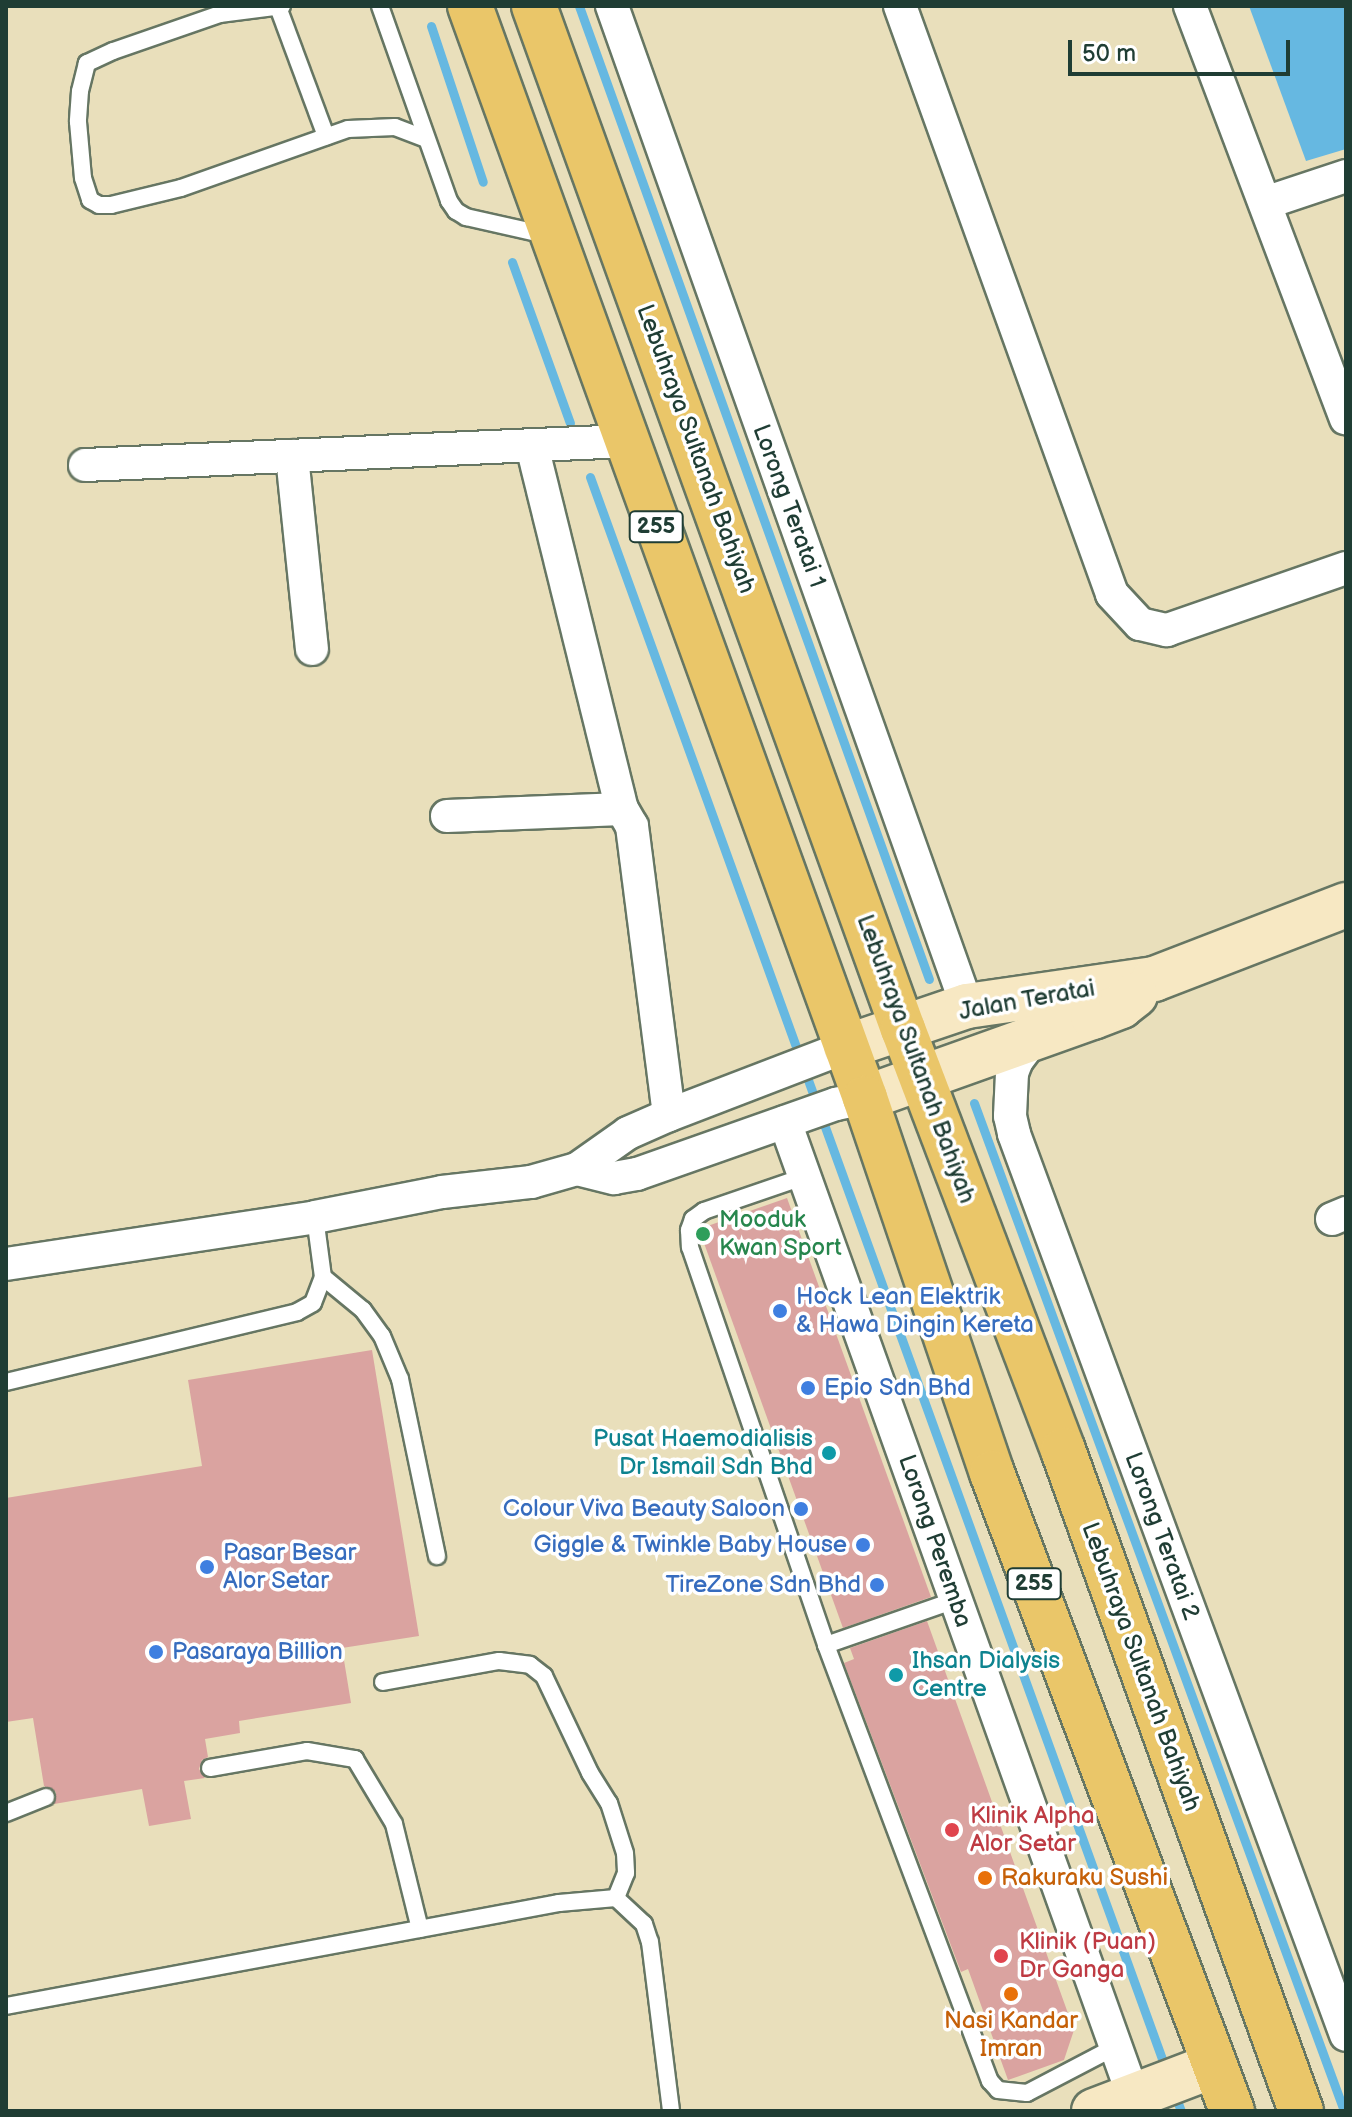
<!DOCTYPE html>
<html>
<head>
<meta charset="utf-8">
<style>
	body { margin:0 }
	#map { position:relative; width:1352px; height:2117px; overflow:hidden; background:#e9dfbb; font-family:"Balsamiq Sans",sans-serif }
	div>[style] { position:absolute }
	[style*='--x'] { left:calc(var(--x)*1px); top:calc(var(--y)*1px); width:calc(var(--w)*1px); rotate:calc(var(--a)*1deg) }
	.water>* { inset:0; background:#66b8e1 }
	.stream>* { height:9px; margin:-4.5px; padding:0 4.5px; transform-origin:4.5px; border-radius:4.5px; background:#66b8e1 }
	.building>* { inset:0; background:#daa3a0 }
	.roads { filter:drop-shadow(2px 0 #667663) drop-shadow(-2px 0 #667663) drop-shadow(0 2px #667663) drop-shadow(0 -2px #667663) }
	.lane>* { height:16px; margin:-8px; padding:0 8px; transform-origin:8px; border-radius:8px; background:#fff }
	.street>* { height:32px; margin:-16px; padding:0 16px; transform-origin:16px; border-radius:16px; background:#fff }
	.secondary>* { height:44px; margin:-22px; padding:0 22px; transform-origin:22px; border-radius:22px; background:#f7e8c3 }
	.primary>* { height:44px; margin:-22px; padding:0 22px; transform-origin:22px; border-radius:22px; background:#eac669 }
	.dots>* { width:22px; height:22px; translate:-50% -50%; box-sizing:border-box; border:4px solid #fff; border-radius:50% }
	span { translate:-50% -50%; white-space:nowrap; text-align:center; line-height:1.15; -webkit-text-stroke:7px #fff; paint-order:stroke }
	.shield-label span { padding:2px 6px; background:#fff; border:2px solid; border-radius:6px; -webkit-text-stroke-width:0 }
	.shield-label { font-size:22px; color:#1f3d34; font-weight:700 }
	.street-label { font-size:24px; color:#1f3d34 }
	.leisure-label { font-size:24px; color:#27864d }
	.left { translate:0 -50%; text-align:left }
	.shop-label { font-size:24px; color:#366cbe }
	.right { translate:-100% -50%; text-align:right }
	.culture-label { font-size:24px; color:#0d838f }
	.health-label { font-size:24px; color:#be3a42 }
	.food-label { font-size:24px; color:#c56008 }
	.frame { position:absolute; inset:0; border:8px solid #1f3d34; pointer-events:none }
	.scale { position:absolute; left:1068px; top:40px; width:222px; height:36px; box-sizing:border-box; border:4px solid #1f3d34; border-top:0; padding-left:10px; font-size:24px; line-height:28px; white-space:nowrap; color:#1f3d34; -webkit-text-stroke:6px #fff; paint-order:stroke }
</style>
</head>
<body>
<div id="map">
	<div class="water">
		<div style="clip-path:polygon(1249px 6px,1346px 6px,1346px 149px,1306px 161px)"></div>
	</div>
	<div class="stream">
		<div style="--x:579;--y:6;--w:1034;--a:70.22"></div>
		<div style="--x:431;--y:26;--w:164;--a:71.6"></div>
		<div style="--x:512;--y:262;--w:171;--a:70.2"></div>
		<div style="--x:590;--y:477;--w:1694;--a:70.12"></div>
		<div style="--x:974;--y:1103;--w:1074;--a:69.84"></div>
		<div style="--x:1174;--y:2092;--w:20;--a:70"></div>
	</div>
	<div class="building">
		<div style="clip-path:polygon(787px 1198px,931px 1597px,843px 1628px,700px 1232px,702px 1228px)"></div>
		<div style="clip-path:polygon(372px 1350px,419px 1636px,342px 1648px,351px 1703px,239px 1721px,240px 1733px,205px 1739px,208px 1757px,202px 1760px,199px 1769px,205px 1778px,184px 1781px,191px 1819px,149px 1826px,142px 1789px,54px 1804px,56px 1792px,44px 1786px,33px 1718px,6px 1722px,6px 1498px,202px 1466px,188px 1380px)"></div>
		<div style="clip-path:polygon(927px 1621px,1074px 2030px,1064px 2060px,1008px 2080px,968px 1969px,961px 1972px,844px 1663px,854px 1659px,850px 1648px)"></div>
	</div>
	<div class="roads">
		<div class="lane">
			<div style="--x:282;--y:6;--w:63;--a:172.6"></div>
			<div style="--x:220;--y:14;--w:113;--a:160.9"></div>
			<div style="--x:113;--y:51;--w:29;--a:155"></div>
			<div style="--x:87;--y:63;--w:29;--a:104"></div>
			<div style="--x:80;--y:91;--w:31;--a:94"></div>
			<div style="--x:78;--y:122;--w:56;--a:84.9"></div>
			<div style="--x:83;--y:178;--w:23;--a:72"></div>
			<div style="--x:90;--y:200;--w:10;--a:29"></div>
			<div style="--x:99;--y:205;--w:12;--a:0"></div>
			<div style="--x:111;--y:205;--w:72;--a:-13.7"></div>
			<div style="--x:181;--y:188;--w:177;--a:-19.5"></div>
			<div style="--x:348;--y:129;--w:47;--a:-2.4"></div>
			<div style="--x:395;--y:127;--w:33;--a:21"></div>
			<div style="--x:380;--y:6;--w:207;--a:70.5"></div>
			<div style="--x:449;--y:201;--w:12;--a:55"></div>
			<div style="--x:456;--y:211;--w:12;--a:31"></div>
			<div style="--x:466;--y:217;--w:86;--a:12.7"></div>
			<div style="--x:278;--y:7;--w:138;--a:69.6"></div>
			<div style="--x:806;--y:1176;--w:108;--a:161.1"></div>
			<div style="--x:704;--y:1211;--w:14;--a:144"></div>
			<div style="--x:693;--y:1219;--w:12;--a:110"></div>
			<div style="--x:689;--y:1230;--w:17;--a:87"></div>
			<div style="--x:690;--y:1247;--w:421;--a:71.1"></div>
			<div style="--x:826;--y:1645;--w:466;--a:69.4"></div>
			<div style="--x:990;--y:2081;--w:12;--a:48"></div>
			<div style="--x:998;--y:2090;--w:29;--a:6"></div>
			<div style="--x:1027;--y:2093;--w:99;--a:-27.6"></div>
			<div style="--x:323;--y:1277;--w:52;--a:39.5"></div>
			<div style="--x:363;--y:1310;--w:32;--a:54"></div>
			<div style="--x:382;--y:1336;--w:47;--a:67.3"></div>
			<div style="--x:400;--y:1379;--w:181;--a:78.2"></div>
			<div style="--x:6;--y:1382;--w:299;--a:-13.5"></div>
			<div style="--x:297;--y:1312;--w:18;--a:-29"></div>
			<div style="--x:313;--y:1303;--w:28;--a:-69"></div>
			<div style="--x:323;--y:1277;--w:61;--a:-97.6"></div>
			<div style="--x:826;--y:1645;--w:137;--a:-19.2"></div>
			<div style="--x:383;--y:1682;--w:118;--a:-10.3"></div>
			<div style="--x:499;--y:1661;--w:31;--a:7"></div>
			<div style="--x:530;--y:1665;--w:18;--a:38"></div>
			<div style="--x:544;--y:1676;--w:107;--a:64.6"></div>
			<div style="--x:590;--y:1773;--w:36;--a:58"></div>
			<div style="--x:609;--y:1803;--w:52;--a:72.3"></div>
			<div style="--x:625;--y:1853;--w:20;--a:87"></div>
			<div style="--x:626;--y:1873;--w:27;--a:112"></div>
			<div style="--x:210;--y:1768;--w:98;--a:-9.9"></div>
			<div style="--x:307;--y:1751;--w:49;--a:9.5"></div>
			<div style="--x:355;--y:1759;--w:76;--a:59"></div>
			<div style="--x:394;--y:1824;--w:108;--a:76.1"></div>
			<div style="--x:6;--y:1813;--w:43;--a:-21.8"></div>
			<div style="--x:6;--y:2006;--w:563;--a:-10.55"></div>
			<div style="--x:559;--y:1903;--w:57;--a:-5"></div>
			<div style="--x:616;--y:1898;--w:38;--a:43"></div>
			<div style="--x:644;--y:1924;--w:19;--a:72"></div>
			<div style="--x:650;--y:1942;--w:170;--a:82.9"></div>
		</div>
		<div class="street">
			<div style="--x:612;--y:6;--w:1061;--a:70.46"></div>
			<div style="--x:900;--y:6;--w:625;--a:70.17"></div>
			<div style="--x:1112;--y:594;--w:41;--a:47"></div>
			<div style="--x:1140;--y:624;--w:28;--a:13"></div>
			<div style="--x:1167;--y:630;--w:189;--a:-19.1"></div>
			<div style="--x:1190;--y:6;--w:441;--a:69.3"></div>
			<div style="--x:1265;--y:203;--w:85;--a:-18.4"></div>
			<div style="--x:532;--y:446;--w:374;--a:76.1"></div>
			<div style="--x:292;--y:456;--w:194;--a:84.1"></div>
			<div style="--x:85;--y:465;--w:541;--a:-2.54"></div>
			<div style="--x:447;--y:816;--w:175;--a:-2.3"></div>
			<div style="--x:622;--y:809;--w:20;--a:60"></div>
			<div style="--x:632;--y:826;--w:291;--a:82.7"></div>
			<div style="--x:1033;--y:1039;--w:26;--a:127"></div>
			<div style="--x:1017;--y:1060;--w:14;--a:111"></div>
			<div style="--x:1012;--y:1073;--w:43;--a:92.7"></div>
			<div style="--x:1010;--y:1116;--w:18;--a:77"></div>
			<div style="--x:1014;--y:1134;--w:960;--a:69.77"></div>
			<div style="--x:785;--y:1122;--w:1033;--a:70.32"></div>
			<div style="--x:577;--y:1169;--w:38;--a:14"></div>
			<div style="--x:614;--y:1178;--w:23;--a:-10"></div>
			<div style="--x:637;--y:1174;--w:211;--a:-19.4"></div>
			<div style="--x:836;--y:1104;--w:30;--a:-12"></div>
			<div style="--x:1332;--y:1219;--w:15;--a:-23"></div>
			<div style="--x:6;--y:1264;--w:313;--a:-8.6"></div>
			<div style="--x:315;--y:1217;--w:129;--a:-11.1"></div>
			<div style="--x:442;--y:1192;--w:90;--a:-6.4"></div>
			<div style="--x:531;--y:1182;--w:48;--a:-15.8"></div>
			<div style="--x:577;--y:1169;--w:62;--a:-35.2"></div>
			<div style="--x:628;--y:1133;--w:45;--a:-23.7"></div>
			<div style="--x:669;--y:1115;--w:190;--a:-21"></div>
		</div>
		<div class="secondary">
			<div style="--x:846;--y:1047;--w:128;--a:-18.7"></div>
			<div style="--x:967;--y:1006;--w:189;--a:-8.2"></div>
			<div style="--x:1154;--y:979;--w:206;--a:-21.1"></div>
			<div style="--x:865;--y:1098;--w:242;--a:-19.6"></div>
			<div style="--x:1093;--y:1017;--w:30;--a:-21"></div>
			<div style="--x:1121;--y:1006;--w:18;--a:-38"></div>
			<div style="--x:1094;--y:2111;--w:129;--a:-20.8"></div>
		</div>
		<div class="primary">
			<div style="--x:470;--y:6;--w:1161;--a:70.11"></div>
			<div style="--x:865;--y:1098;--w:396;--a:71.3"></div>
			<div style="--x:992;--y:1473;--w:682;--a:69.38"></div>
			<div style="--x:534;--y:6;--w:1088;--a:70.17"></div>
			<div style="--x:903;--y:1029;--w:450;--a:69.2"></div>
			<div style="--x:1063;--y:1450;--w:703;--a:70.2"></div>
		</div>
	</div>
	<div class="dots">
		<div style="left:703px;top:1234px;background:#2e9e5b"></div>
		<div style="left:780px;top:1311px;background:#3f7fe0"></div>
		<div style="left:808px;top:1388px;background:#3f7fe0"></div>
		<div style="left:829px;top:1453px;background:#0f9aa8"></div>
		<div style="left:801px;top:1509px;background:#3f7fe0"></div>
		<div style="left:863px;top:1545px;background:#3f7fe0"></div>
		<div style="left:207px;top:1567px;background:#3f7fe0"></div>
		<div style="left:877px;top:1585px;background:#3f7fe0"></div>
		<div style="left:156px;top:1652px;background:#3f7fe0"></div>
		<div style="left:896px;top:1675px;background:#0f9aa8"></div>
		<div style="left:952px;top:1830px;background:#e0444e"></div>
		<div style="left:985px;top:1878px;background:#e8710a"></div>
		<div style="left:1001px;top:1956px;background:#e0444e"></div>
		<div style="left:1011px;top:1994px;background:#e8710a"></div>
	</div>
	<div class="shield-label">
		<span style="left:656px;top:527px">255</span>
		<span style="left:1034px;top:1584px">255</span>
	</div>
	<div class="street-label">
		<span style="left:696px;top:449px;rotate:70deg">Lebuhraya Sultanah Bahiyah</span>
		<span style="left:789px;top:506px;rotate:70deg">Lorong Teratai 1</span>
		<span style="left:1027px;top:1000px;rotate:-10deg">Jalan Teratai</span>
		<span style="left:916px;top:1059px;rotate:70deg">Lebuhraya Sultanah Bahiyah</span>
		<span style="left:1162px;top:1536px;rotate:70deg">Lorong Teratai 2</span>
		<span style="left:935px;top:1541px;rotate:71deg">Lorong Peremba</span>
		<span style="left:1141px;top:1667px;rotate:70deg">Lebuhraya Sultanah Bahiyah</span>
	</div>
	<div class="leisure-label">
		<span class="left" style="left:719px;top:1234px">Mooduk<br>Kwan Sport</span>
	</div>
	<div class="shop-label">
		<span class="left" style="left:796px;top:1311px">Hock Lean Elektrik<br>&amp; Hawa Dingin Kereta</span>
		<span class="left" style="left:824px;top:1388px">Epio Sdn Bhd</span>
		<span class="right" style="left:785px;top:1509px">Colour Viva Beauty Saloon</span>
		<span class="right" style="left:847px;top:1545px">Giggle &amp; Twinkle Baby House</span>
		<span class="left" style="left:223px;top:1567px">Pasar Besar<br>Alor Setar</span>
		<span class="right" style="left:861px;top:1585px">TireZone Sdn Bhd</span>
		<span class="left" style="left:172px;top:1652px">Pasaraya Billion</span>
	</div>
	<div class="culture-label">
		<span class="right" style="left:813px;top:1453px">Pusat Haemodialisis<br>Dr Ismail Sdn Bhd</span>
		<span class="left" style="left:912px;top:1675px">Ihsan Dialysis<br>Centre</span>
	</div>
	<div class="health-label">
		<span class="left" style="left:970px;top:1830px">Klinik Alpha<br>Alor Setar</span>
		<span class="left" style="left:1019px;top:1956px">Klinik (Puan)<br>Dr Ganga</span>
	</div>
	<div class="food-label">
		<span class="left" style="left:1001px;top:1878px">Rakuraku Sushi</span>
		<span style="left:1011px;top:2035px">Nasi Kandar<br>Imran</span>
	</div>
	<div class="frame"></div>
	<div class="scale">50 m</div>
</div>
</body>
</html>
